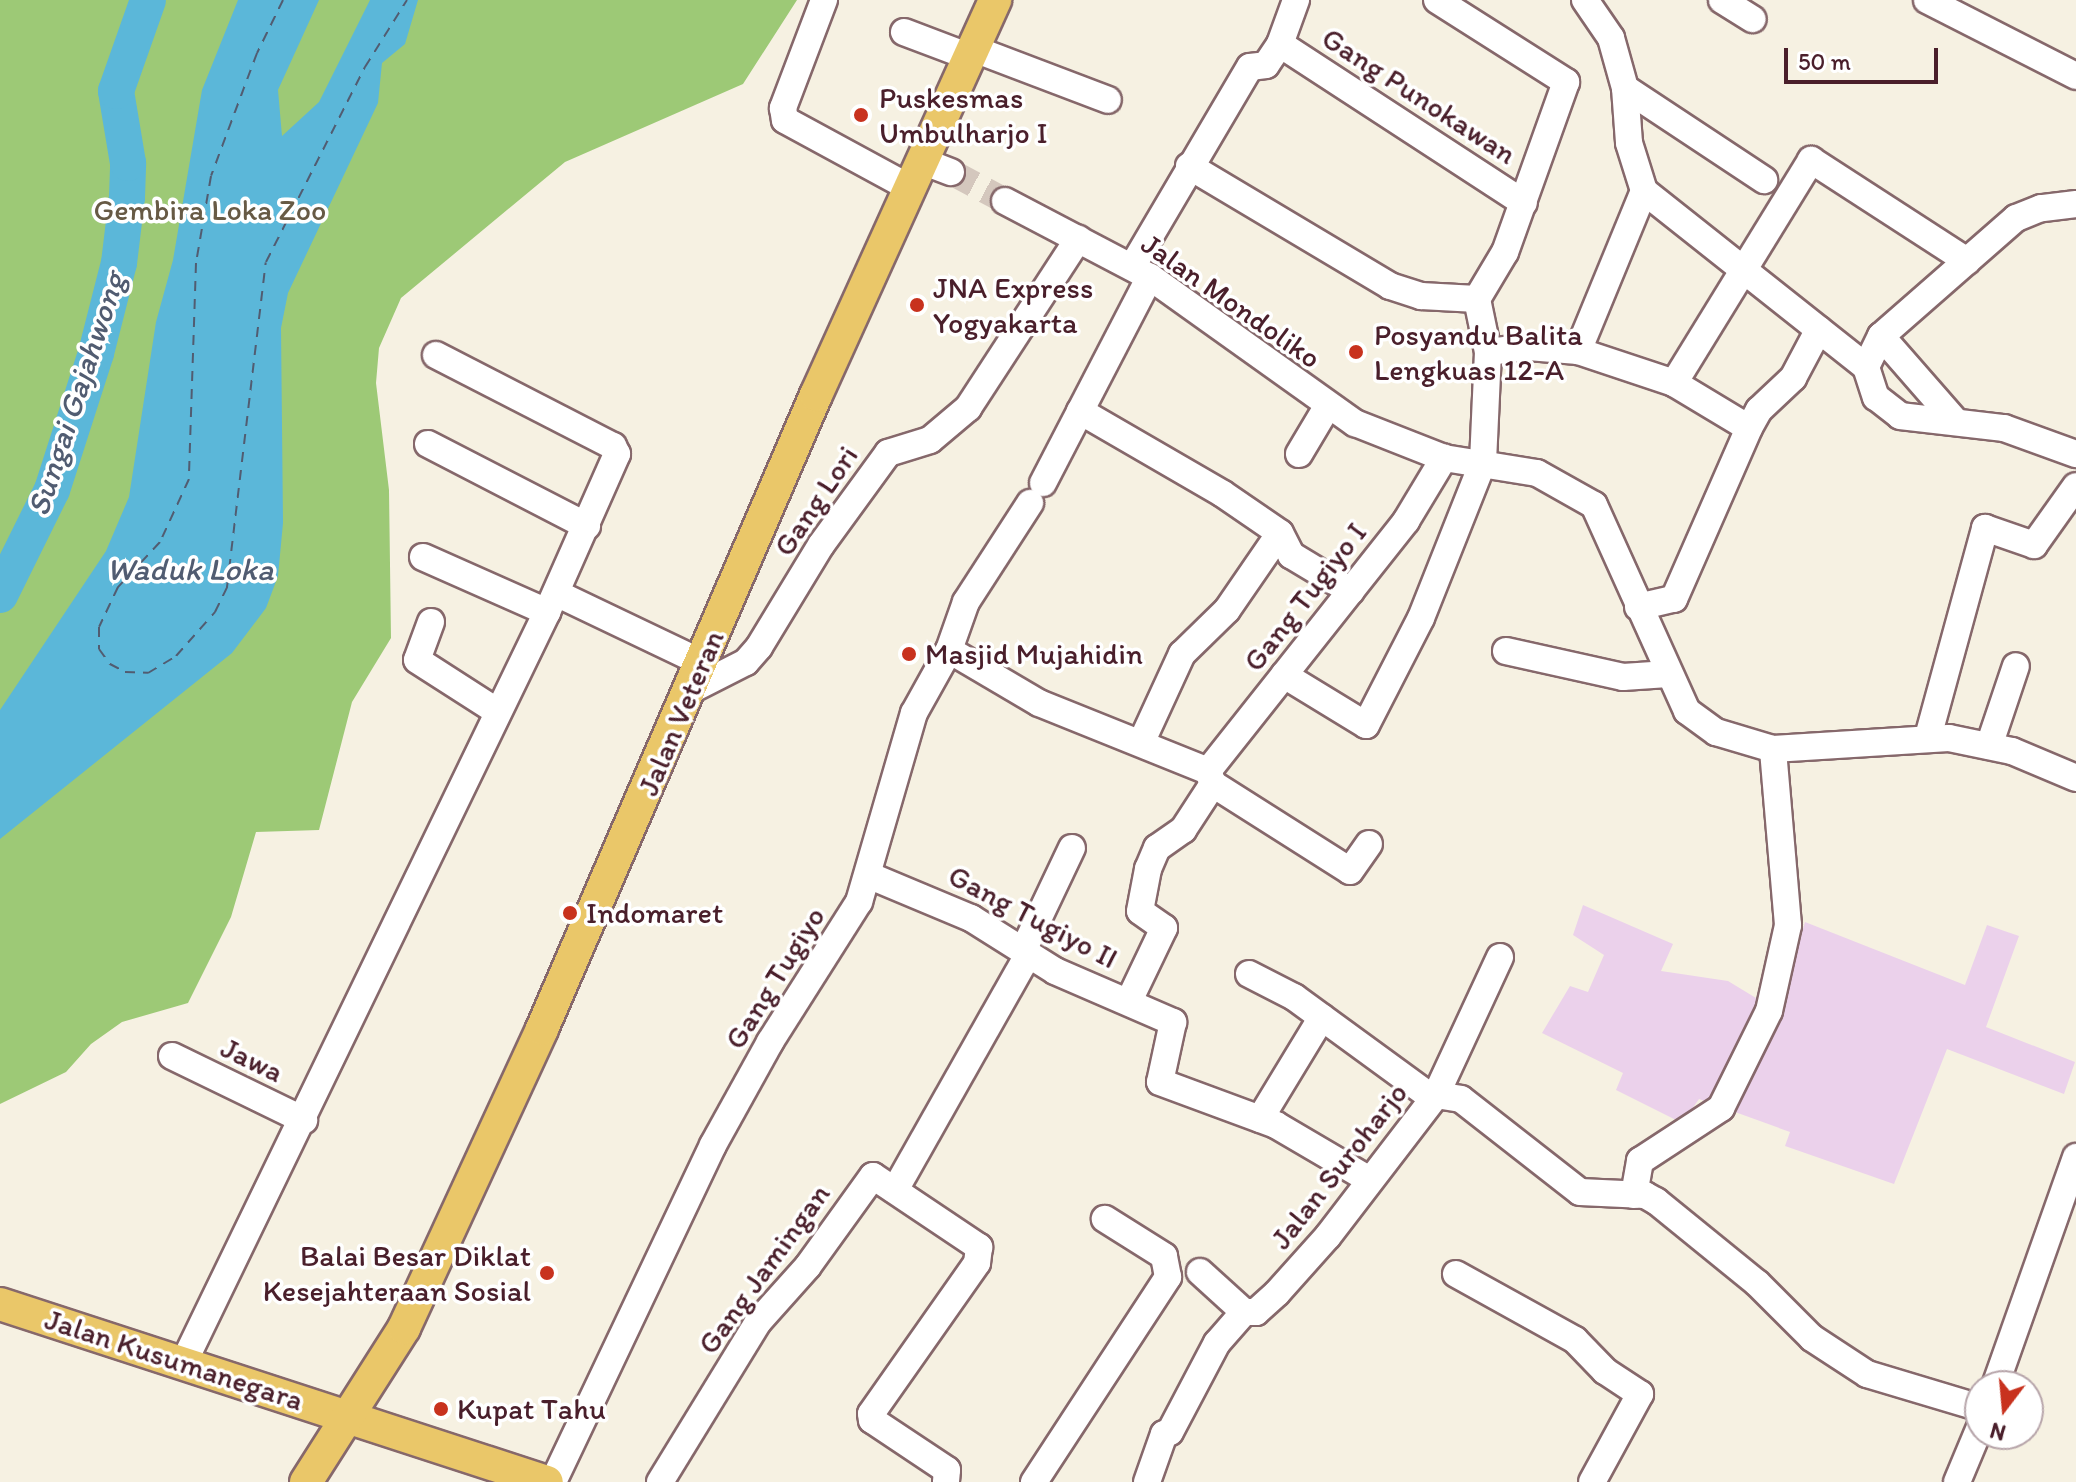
<!DOCTYPE html>
<html>
<head>
<meta charset="utf-8">
<style>
	body { margin:0 }
	#map { position:relative; width:2076px; height:1482px; overflow:hidden; background:#f6f1e2; font-family:Itim,sans-serif }
	div>[style] { position:absolute }
	[style*='--x'] { left:calc(var(--x)*1px); top:calc(var(--y)*1px); width:calc(var(--w)*1px); rotate:calc(var(--a)*1deg) }
	.built>* { inset:0; background:#ebd1eb }
	.green>* { inset:0; background:#9dc976 }
	.water>* { inset:0; background:#5bb7d9 }
	.river>* { height:36px; margin:-18px; padding:0 18px; transform-origin:18px; border-radius:18px; background:#5bb7d9 }
	.ferry>* { height:2px; margin-top:-1px; transform-origin:0; background:repeating-linear-gradient(90deg,#515c71 0 10px,transparent 0 18px) }
	.minor-tunnel>* { height:26px; margin-top:-13px; transform-origin:0; background:repeating-linear-gradient(90deg,#d4c7bd 0 26px,transparent 0 39px) }
	.roads { filter:drop-shadow(2px 0 #86686b) drop-shadow(-2px 0 #86686b) drop-shadow(0 2px #86686b) drop-shadow(0 -2px #86686b) }
	.minor>* { height:26px; margin:-13px; padding:0 13px; transform-origin:13px; border-radius:13px; background:#fff }
	.major>* { height:32px; margin:-16px; padding:0 16px; transform-origin:16px; border-radius:16px; background:#eac769 }
	.dots>* { width:22px; height:22px; translate:-50% -50%; box-sizing:border-box; border:4px solid #fff; border-radius:50% }
	span { translate:-50% -50%; white-space:nowrap; text-align:center; line-height:1.15; -webkit-text-stroke:7px #fff; paint-order:stroke }
	.street-label { font-size:30px; color:#4a1f2b }
	.poi-label { font-size:30px; color:#4a1f2b }
	.left { translate:0 -50%; text-align:left }
	.right { translate:-100% -50%; text-align:right }
	.park-label { font-size:30px; color:#675a45 }
	.water-label { font-size:32px; color:#515c71; font-style:italic }
	.north { position:absolute; left:1964px; top:1370px; width:80px; height:80px; box-sizing:border-box; background:#fff; border:2px solid #b7a5aa; border-radius:50%; rotate:196deg; font-size:22px; font-weight:700; line-height:32px; text-align:center; color:#4a1f2b }
	.north::after { content:''; display:block; margin:auto; width:28px; height:36px; background:#c8321e; clip-path:polygon(50% 0,100% 100%,50% 72%,0 100%) }
	.scale { position:absolute; left:1784px; top:48px; width:154px; height:36px; box-sizing:border-box; border:4px solid #4a1f2b; border-top:0; padding-left:10px; font-size:24px; line-height:28px; white-space:nowrap; color:#4a1f2b; -webkit-text-stroke:6px #fff; paint-order:stroke }
</style>
</head>
<body>
<div id="map">
	<div class="built">
		<div style="clip-path:polygon(1583px 905px,1673px 944px,1661px 971px,1728px 981px,1779px 1012px,1805px 922px,1965px 985px,1987px 925px,2019px 936px,1986px 1027px,2075px 1062px,2064px 1094px,1947px 1049px,1894px 1184px,1785px 1146px,1790px 1132px,1699px 1099px,1682px 1123px,1616px 1090px,1623px 1073px,1542px 1033px,1570px 986px,1588px 992px,1604px 955px,1573px 935px)"></div>
	</div>
	<div class="green">
		<div style="clip-path:polygon(0 0,797px 0,743px 84px,565px 162px,401px 298px,379px 348px,376px 383px,389px 490px,391px 638px,352px 702px,319px 830px,256px 832px,231px 917px,188px 1003px,122px 1022px,91px 1044px,66px 1072px,0 1104px)"></div>
	</div>
	<div class="water">
		<div style="clip-path:polygon(238px 0,319px 0,278px 90px,282px 136px,319px 102px,370px 0,418px 0,405px 44px,382px 63px,378px 103px,288px 293px,281px 328px,283px 523px,278px 576px,266px 608px,232px 653px,0 839px,0 710px,106px 551px,129px 497px,156px 322px,173px 260px,202px 90px)"></div>
	</div>
	<div class="river">
		<div style="--x:0;--y:595;--w:117;--a:-63.7"></div>
		<div style="--x:52;--y:490;--w:144;--a:-72.2"></div>
		<div style="--x:96;--y:353;--w:93;--a:-75.7"></div>
		<div style="--x:119;--y:263;--w:66;--a:-83.1"></div>
		<div style="--x:127;--y:197;--w:34;--a:-88"></div>
		<div style="--x:128;--y:163;--w:73;--a:-99.5"></div>
		<div style="--x:116;--y:91;--w:96;--a:-70.6"></div>
	</div>
	<div class="ferry">
		<div style="--x:283;--y:0;--w:59;--a:116.1"></div>
		<div style="--x:257;--y:53;--w:131;--a:110.5"></div>
		<div style="--x:211;--y:176;--w:88;--a:99.8"></div>
		<div style="--x:196;--y:263;--w:216;--a:91.9"></div>
		<div style="--x:189;--y:479;--w:69;--a:114.7"></div>
		<div style="--x:160;--y:542;--w:62;--a:133"></div>
		<div style="--x:118;--y:587;--w:44;--a:115.4"></div>
		<div style="--x:99;--y:627;--w:22;--a:90"></div>
		<div style="--x:99;--y:649;--w:19;--a:54"></div>
		<div style="--x:110;--y:664;--w:17;--a:28"></div>
		<div style="--x:125;--y:672;--w:23;--a:2"></div>
		<div style="--x:148;--y:673;--w:33;--a:-31"></div>
		<div style="--x:176;--y:656;--w:59;--a:-48.4"></div>
		<div style="--x:215;--y:612;--w:28;--a:-64"></div>
		<div style="--x:227;--y:587;--w:327;--a:-83.2"></div>
		<div style="--x:266;--y:262;--w:219;--a:-63.1"></div>
		<div style="--x:365;--y:67;--w:79;--a:-57.9"></div>
	</div>
	<div class="minor-tunnel">
		<div style="--x:951;--y:172;--w:61;--a:28.2"></div>
	</div>
	<div class="roads">
		<div class="minor">
			<div style="--x:824;--y:0;--w:116;--a:110.8"></div>
			<div style="--x:783;--y:108;--w:12;--a:81"></div>
			<div style="--x:785;--y:120;--w:142;--a:28.5"></div>
			<div style="--x:1437;--y:0;--w:153;--a:32.4"></div>
			<div style="--x:1566;--y:82;--w:181;--a:109.7"></div>
			<div style="--x:1505;--y:252;--w:55;--a:120.8"></div>
			<div style="--x:1477;--y:299;--w:54;--a:78.3"></div>
			<div style="--x:1585;--y:0;--w:46;--a:55.6"></div>
			<div style="--x:1611;--y:38;--w:52;--a:74.4"></div>
			<div style="--x:1625;--y:88;--w:55;--a:85.8"></div>
			<div style="--x:1629;--y:143;--w:50;--a:72.6"></div>
			<div style="--x:1644;--y:191;--w:283;--a:38.4"></div>
			<div style="--x:1722;--y:0;--w:36;--a:32"></div>
			<div style="--x:1927;--y:0;--w:167;--a:27"></div>
			<div style="--x:904;--y:32;--w:71;--a:20.7"></div>
			<div style="--x:1280;--y:44;--w:291;--a:33.1"></div>
			<div style="--x:974;--y:49;--w:143;--a:20.8"></div>
			<div style="--x:1625;--y:88;--w:167;--a:33.5"></div>
			<div style="--x:922;--y:161;--w:31;--a:21"></div>
			<div style="--x:1189;--y:166;--w:234;--a:30.8"></div>
			<div style="--x:1390;--y:286;--w:33;--a:18"></div>
			<div style="--x:1421;--y:296;--w:56;--a:3.1"></div>
			<div style="--x:1005;--y:201;--w:164;--a:27.7"></div>
			<div style="--x:1150;--y:277;--w:252;--a:35.5"></div>
			<div style="--x:1355;--y:423;--w:96;--a:21.5"></div>
			<div style="--x:1444;--y:458;--w:94;--a:9.2"></div>
			<div style="--x:1537;--y:473;--w:65;--a:29.3"></div>
			<div style="--x:1594;--y:505;--w:226;--a:65.7"></div>
			<div style="--x:1687;--y:711;--w:36;--a:36"></div>
			<div style="--x:1716;--y:732;--w:59;--a:16.6"></div>
			<div style="--x:1773;--y:749;--w:176;--a:-3.6"></div>
			<div style="--x:1949;--y:738;--w:64;--a:11.7"></div>
			<div style="--x:2012;--y:751;--w:69;--a:22.9"></div>
			<div style="--x:2076;--y:204;--w:35;--a:173"></div>
			<div style="--x:2041;--y:208;--w:27;--a:158"></div>
			<div style="--x:2016;--y:218;--w:179;--a:138.8"></div>
			<div style="--x:1881;--y:336;--w:34;--a:116"></div>
			<div style="--x:1866;--y:367;--w:32;--a:72"></div>
			<div style="--x:1876;--y:397;--w:31;--a:38"></div>
			<div style="--x:1900;--y:416;--w:105;--a:6.6"></div>
			<div style="--x:2004;--y:428;--w:77;--a:19.9"></div>
			<div style="--x:1132;--y:267;--w:232;--a:-59.5"></div>
			<div style="--x:1250;--y:67;--w:16;--a:-7"></div>
			<div style="--x:1266;--y:65;--w:25;--a:-56"></div>
			<div style="--x:1280;--y:44;--w:47;--a:-70"></div>
			<div style="--x:1881;--y:336;--w:114;--a:48.9"></div>
			<div style="--x:1578;--y:351;--w:101;--a:18.4"></div>
			<div style="--x:1674;--y:383;--w:87;--a:31"></div>
			<div style="--x:1674;--y:383;--w:262;--a:-58.4"></div>
			<div style="--x:1811;--y:160;--w:186;--a:32.9"></div>
			<div style="--x:1080;--y:411;--w:165;--a:30.1"></div>
			<div style="--x:1223;--y:494;--w:69;--a:34.4"></div>
			<div style="--x:1280;--y:533;--w:25;--a:63"></div>
			<div style="--x:1291;--y:555;--w:70;--a:31"></div>
			<div style="--x:428;--y:444;--w:179;--a:27.3"></div>
			<div style="--x:1299;--y:454;--w:55;--a:-59.2"></div>
			<div style="--x:1043;--y:483;--w:232;--a:-62.6"></div>
			<div style="--x:423;--y:557;--w:136;--a:23.9"></div>
			<div style="--x:556;--y:593;--w:163;--a:25.5"></div>
			<div style="--x:1638;--y:607;--w:37;--a:-13"></div>
			<div style="--x:1674;--y:599;--w:187;--a:-66.3"></div>
			<div style="--x:1749;--y:428;--w:21;--a:-61"></div>
			<div style="--x:1759;--y:410;--w:47;--a:-43.3"></div>
			<div style="--x:1793;--y:378;--w:55;--a:-62"></div>
			<div style="--x:431;--y:622;--w:40;--a:110.2"></div>
			<div style="--x:417;--y:660;--w:96;--a:32.7"></div>
			<div style="--x:949;--y:650;--w:104;--a:30.5"></div>
			<div style="--x:1039;--y:703;--w:182;--a:21.9"></div>
			<div style="--x:1506;--y:651;--w:120;--a:12.5"></div>
			<div style="--x:1623;--y:677;--w:45;--a:-3.8"></div>
			<div style="--x:1284;--y:675;--w:96;--a:31.4"></div>
			<div style="--x:1366;--y:725;--w:120;--a:-62.8"></div>
			<div style="--x:1421;--y:618;--w:168;--a:-68.3"></div>
			<div style="--x:1483;--y:462;--w:110;--a:-87.4"></div>
			<div style="--x:1488;--y:352;--w:40;--a:-7.1"></div>
			<div style="--x:1528;--y:347;--w:50;--a:4.6"></div>
			<div style="--x:1578;--y:351;--w:173;--a:-67.6"></div>
			<div style="--x:693;--y:689;--w:59;--a:-27"></div>
			<div style="--x:746;--y:662;--w:20;--a:-49"></div>
			<div style="--x:759;--y:647;--w:119;--a:-58.7"></div>
			<div style="--x:821;--y:545;--w:114;--a:-53.9"></div>
			<div style="--x:888;--y:453;--w:44;--a:-17.2"></div>
			<div style="--x:930;--y:440;--w:50;--a:-40.1"></div>
			<div style="--x:968;--y:408;--w:202;--a:-56.9"></div>
			<div style="--x:1928;--y:737;--w:217;--a:-74.7"></div>
			<div style="--x:1985;--y:528;--w:52;--a:19.1"></div>
			<div style="--x:2034;--y:545;--w:72;--a:-54.6"></div>
			<div style="--x:1141;--y:743;--w:98;--a:-65.3"></div>
			<div style="--x:1182;--y:654;--w:63;--a:-44.4"></div>
			<div style="--x:1227;--y:610;--w:93;--a:-55.5"></div>
			<div style="--x:1989;--y:746;--w:84;--a:-71.4"></div>
			<div style="--x:1213;--y:784;--w:14;--a:-111"></div>
			<div style="--x:1208;--y:771;--w:319;--a:-51.6"></div>
			<div style="--x:1406;--y:521;--w:74;--a:-58.9"></div>
			<div style="--x:1213;--y:784;--w:162;--a:32.4"></div>
			<div style="--x:1350;--y:871;--w:33;--a:-55"></div>
			<div style="--x:868;--y:875;--w:112;--a:22.7"></div>
			<div style="--x:971;--y:918;--w:99;--a:32.2"></div>
			<div style="--x:1055;--y:971;--w:129;--a:23.4"></div>
			<div style="--x:1173;--y:1022;--w:61;--a:102.2"></div>
			<div style="--x:1160;--y:1082;--w:124;--a:20.3"></div>
			<div style="--x:1276;--y:1125;--w:107;--a:30.4"></div>
			<div style="--x:1023;--y:951;--w:114;--a:-64.6"></div>
			<div style="--x:1249;--y:974;--w:51;--a:27.1"></div>
			<div style="--x:1294;--y:997;--w:170;--a:36.1"></div>
			<div style="--x:1129;--y:1001;--w:81;--a:-64.4"></div>
			<div style="--x:1164;--y:928;--w:29;--a:-145"></div>
			<div style="--x:1140;--y:911;--w:43;--a:-79.2"></div>
			<div style="--x:1148;--y:869;--w:23;--a:-67"></div>
			<div style="--x:1157;--y:848;--w:32;--a:-35"></div>
			<div style="--x:1183;--y:830;--w:55;--a:-56.9"></div>
			<div style="--x:172;--y:1056;--w:147;--a:25.9"></div>
			<div style="--x:1436;--y:1095;--w:152;--a:-65.1"></div>
			<div style="--x:1260;--y:1119;--w:119;--a:-58.7"></div>
			<div style="--x:895;--y:1190;--w:270;--a:-60.5"></div>
			<div style="--x:1634;--y:1195;--w:35;--a:-80"></div>
			<div style="--x:1640;--y:1161;--w:97;--a:-33.2"></div>
			<div style="--x:1721;--y:1108;--w:108;--a:-63.7"></div>
			<div style="--x:1769;--y:1011;--w:88;--a:-77.5"></div>
			<div style="--x:1788;--y:925;--w:177;--a:-94.9"></div>
			<div style="--x:1200;--y:1272;--w:59;--a:42.3"></div>
			<div style="--x:1456;--y:1274;--w:136;--a:29"></div>
			<div style="--x:1575;--y:1340;--w:43;--a:45.9"></div>
			<div style="--x:1605;--y:1371;--w:42;--a:33.3"></div>
			<div style="--x:1640;--y:1394;--w:100;--a:118.6"></div>
			<div style="--x:184;--y:1362;--w:833;--a:-64.17"></div>
			<div style="--x:547;--y:612;--w:173;--a:-66.1"></div>
			<div style="--x:617;--y:454;--w:9;--a:-117"></div>
			<div style="--x:613;--y:446;--w:199;--a:-152.8"></div>
			<div style="--x:1995;--y:1386;--w:243;--a:-70.5"></div>
			<div style="--x:553;--y:1482;--w:373;--a:-64.6"></div>
			<div style="--x:713;--y:1145;--w:118;--a:-61"></div>
			<div style="--x:770;--y:1042;--w:166;--a:-57.6"></div>
			<div style="--x:859;--y:902;--w:197;--a:-73.8"></div>
			<div style="--x:914;--y:713;--w:72;--a:-60.9"></div>
			<div style="--x:949;--y:650;--w:51;--a:-70.5"></div>
			<div style="--x:966;--y:602;--w:118;--a:-57.1"></div>
			<div style="--x:660;--y:1482;--w:188;--a:-58.5"></div>
			<div style="--x:758;--y:1322;--w:75;--a:-48.2"></div>
			<div style="--x:808;--y:1266;--w:111;--a:-54.2"></div>
			<div style="--x:873;--y:1176;--w:128;--a:33.8"></div>
			<div style="--x:979;--y:1247;--w:16;--a:97"></div>
			<div style="--x:977;--y:1263;--w:184;--a:125.1"></div>
			<div style="--x:871;--y:1414;--w:6;--a:81"></div>
			<div style="--x:872;--y:1420;--w:90;--a:33.7"></div>
			<div style="--x:947;--y:1470;--w:12;--a:95"></div>
			<div style="--x:1034;--y:1482;--w:245;--a:-56.8"></div>
			<div style="--x:1168;--y:1277;--w:21;--a:-101"></div>
			<div style="--x:1164;--y:1256;--w:70;--a:-147.9"></div>
			<div style="--x:1147;--y:1482;--w:51;--a:-70.5"></div>
			<div style="--x:1164;--y:1434;--w:6;--a:-18"></div>
			<div style="--x:1170;--y:1432;--w:101;--a:-62.2"></div>
			<div style="--x:1217;--y:1343;--w:41;--a:-48.9"></div>
			<div style="--x:1244;--y:1312;--w:12;--a:0"></div>
			<div style="--x:1256;--y:1312;--w:28;--a:-42"></div>
			<div style="--x:1277;--y:1293;--w:76;--a:-48.2"></div>
			<div style="--x:1328;--y:1236;--w:178;--a:-52.5"></div>
			<div style="--x:1436;--y:1095;--w:25;--a:9"></div>
			<div style="--x:1461;--y:1099;--w:151;--a:38"></div>
			<div style="--x:1580;--y:1192;--w:65;--a:2.6"></div>
			<div style="--x:1645;--y:1195;--w:13;--a:29"></div>
			<div style="--x:1656;--y:1201;--w:130;--a:39.1"></div>
			<div style="--x:1757;--y:1283;--w:78;--a:45"></div>
			<div style="--x:1812;--y:1338;--w:66;--a:33.2"></div>
			<div style="--x:1867;--y:1374;--w:118;--a:16.7"></div>
			<div style="--x:1957;--y:1482;--w:60;--a:-67.3"></div>
		</div>
		<div class="major">
			<div style="--x:0;--y:1304;--w:575;--a:18.03"></div>
			<div style="--x:306;--y:1482;--w:183;--a:-57.5"></div>
			<div style="--x:404;--y:1328;--w:329;--a:-65.2"></div>
			<div style="--x:542;--y:1029;--w:691;--a:-66.63"></div>
			<div style="--x:816;--y:395;--w:434;--a:-65.6"></div>
		</div>
	</div>
	<div class="dots">
		<div style="left:861px;top:115px;background:#c8321e"></div>
		<div style="left:917px;top:305px;background:#c8321e"></div>
		<div style="left:1356px;top:352px;background:#c8321e"></div>
		<div style="left:909px;top:654px;background:#c8321e"></div>
		<div style="left:570px;top:913px;background:#c8321e"></div>
		<div style="left:547px;top:1273px;background:#c8321e"></div>
		<div style="left:441px;top:1409px;background:#c8321e"></div>
	</div>
	<div class="street-label">
		<span style="left:1419px;top:96px;rotate:33deg">Gang Punokawan</span>
		<span style="left:1231px;top:301px;rotate:35deg">Jalan Mondoliko</span>
		<span style="left:816px;top:501px;rotate:-56deg">Gang Lori</span>
		<span style="left:1305px;top:597px;rotate:-52deg">Gang Tugiyo I</span>
		<span style="left:681px;top:713px;rotate:-67deg">Jalan Veteran</span>
		<span style="left:1033px;top:917px;rotate:28deg">Gang Tugiyo II</span>
		<span style="left:775px;top:978px;rotate:-58deg">Gang Tugiyo</span>
		<span style="left:252px;top:1060px;rotate:26deg">Jawa</span>
		<span style="left:1339px;top:1166px;rotate:-52deg">Jalan Suroharjo</span>
		<span style="left:764px;top:1269px;rotate:-54deg">Gang Jamingan</span>
		<span style="left:174px;top:1360px;rotate:18deg">Jalan Kusumanegara</span>
	</div>
	<div class="poi-label">
		<span class="left" style="left:879px;top:115px">Puskesmas<br>Umbulharjo I</span>
		<span class="left" style="left:933px;top:305px">JNA Express<br>Yogyakarta</span>
		<span class="left" style="left:1374px;top:352px">Posyandu Balita<br>Lengkuas 12-A</span>
		<span class="left" style="left:925px;top:654px">Masjid Mujahidin</span>
		<span class="left" style="left:586px;top:913px">Indomaret</span>
		<span class="right" style="left:531px;top:1273px">Balai Besar Diklat<br>Kesejahteraan Sosial</span>
		<span class="left" style="left:457px;top:1409px">Kupat Tahu</span>
	</div>
	<div class="park-label">
		<span style="left:210px;top:210px">Gembira Loka Zoo</span>
	</div>
	<div class="water-label">
		<span style="left:76px;top:394px;rotate:-72deg">Sungai Gajahwong</span>
		<span style="left:190px;top:569px">Waduk Loka</span>
	</div>
	<div class="north">N</div>
	<div class="scale">50 m</div>
</div>
</body>
</html>
